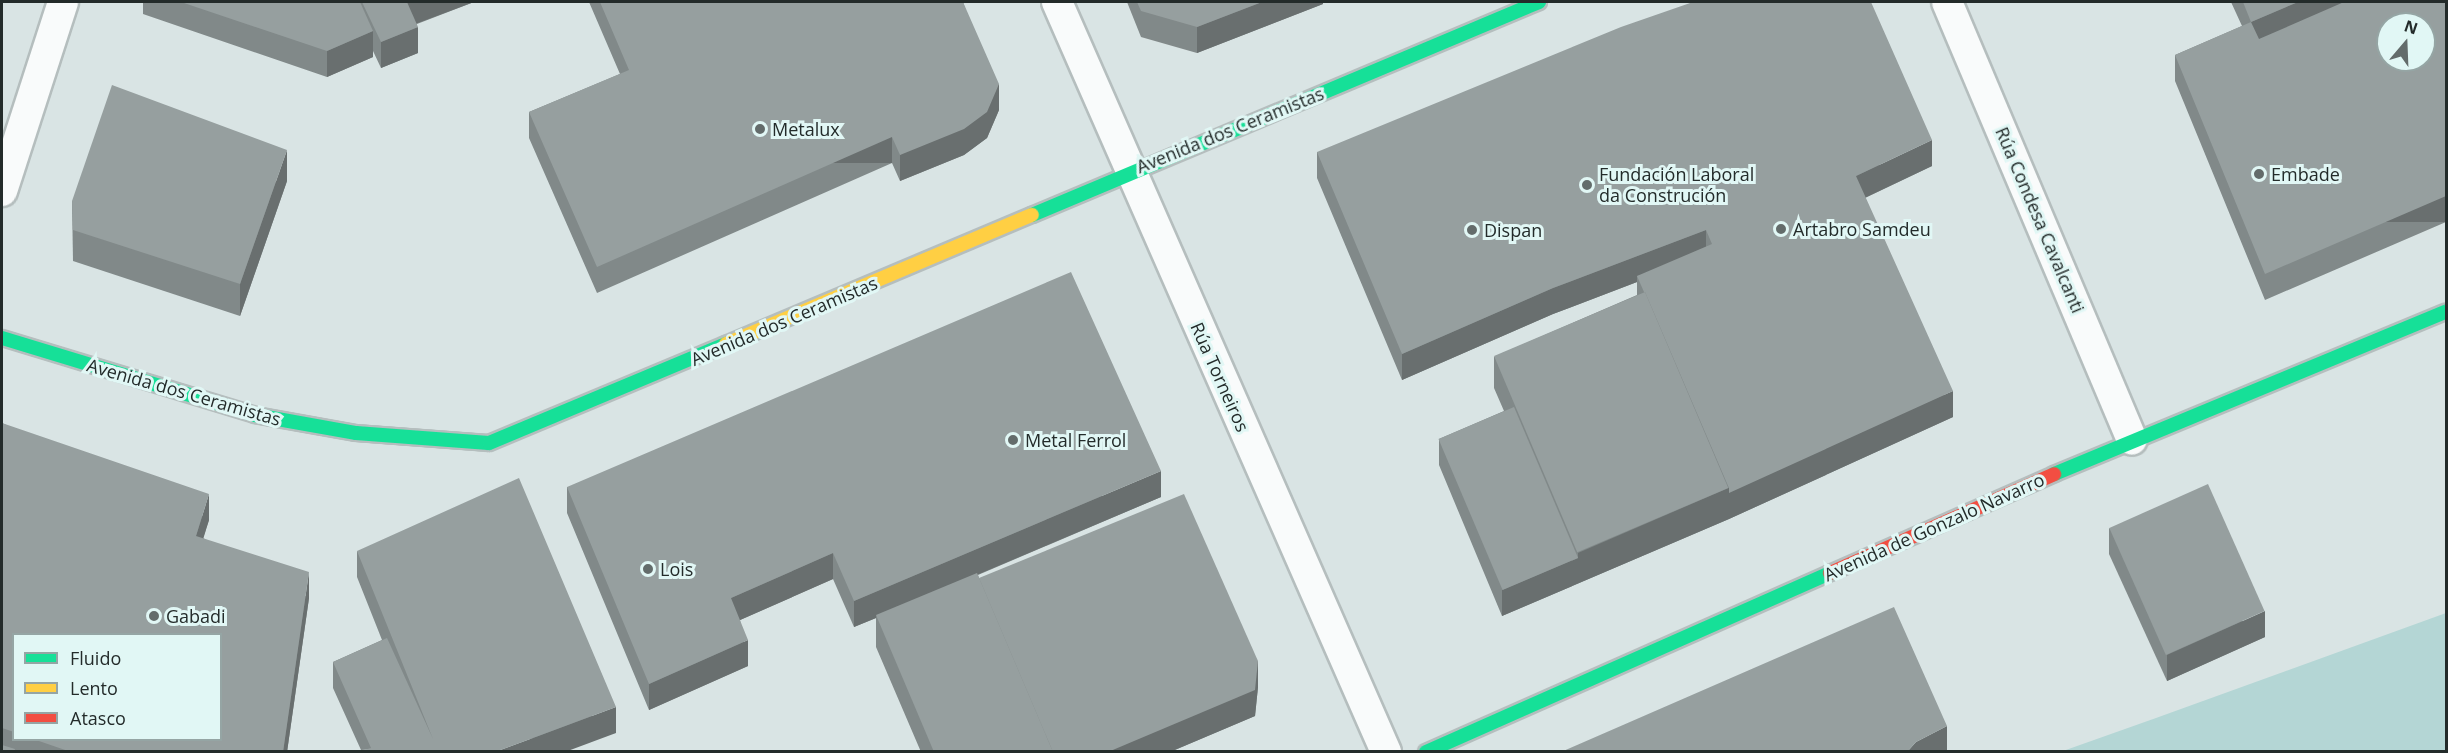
<!DOCTYPE html>
<html>
<head>
<meta charset="utf-8">
<style>
	body { margin:0 }
	#map { position:relative; width:2448px; height:753px; overflow:hidden; background:#d9e4e4; font-family:"Open Sans",sans-serif }
	div>[style] { position:absolute }
	[style*='--x'] { left:calc(var(--x)*1px); top:calc(var(--y)*1px); width:calc(var(--w)*1px); rotate:calc(var(--a)*1deg) }
	.green>* { inset:0; background:#b4d6d5 }
	.roads { filter:drop-shadow(2px 0 #b5bebe) drop-shadow(-2px 0 #b5bebe) drop-shadow(0 2px #b5bebe) drop-shadow(0 -2px #b5bebe) }
	.street>* { height:30px; margin:-15px; padding:0 15px; transform-origin:15px; border-radius:15px; background:#f9fbfb }
	.fast>* { height:14px; margin:-7px; padding:0 7px; transform-origin:7px; border-radius:7px; background:#16e098 }
	.slow>* { height:14px; margin:-7px; padding:0 7px; transform-origin:7px; border-radius:7px; background:#ffcf43 }
	.jam>* { height:14px; margin:-7px; padding:0 7px; transform-origin:7px; border-radius:7px; background:#f24e42 }
	.wall>* { inset:0; background:#818989 }
	.shaded-wall>* { inset:0; background:#696f6f; transform-origin:0 0 }
	.building>* { inset:0; background:#969f9f; transform-origin:0 0 }
	.dots>* { width:16px; height:16px; translate:-50% -50%; box-sizing:border-box; border:3px solid #e1f7f5; border-radius:50% }
	span { translate:-50% -50%; white-space:nowrap; text-align:center; line-height:1.15; -webkit-text-stroke:6px #e1f7f5; paint-order:stroke }
	.poi-label { font-size:18px; color:#232b2a }
	.left { translate:0 -50%; text-align:left }
	.street-label { font-size:18px; color:#232b2a }
	.frame { position:absolute; inset:0; border:3px solid #232b2a; pointer-events:none }
	.legend { position:absolute; left:12px; top:633px; width:210px; height:108px; box-sizing:border-box; background:#e1f7f5; border:2px solid #95a5a4; margin:0; padding:8px 10px; list-style:none; font-size:18px; color:#232b2a }
	.legend li { display:flex; align-items:center; gap:12px; height:30px }
	.legend b { width:30px; border:2px solid #95a5a4 }
	.north { position:absolute; left:2376px; top:12px; width:60px; height:60px; box-sizing:border-box; background:#e1f7f5; border:2px solid #95a5a4; border-radius:50%; rotate:19deg; font-size:16px; font-weight:700; line-height:24px; text-align:center; color:#232b2a }
	.north::after { content:''; display:block; margin:auto; width:21px; height:27px; background:#636c6b; clip-path:polygon(50% 0,100% 100%,50% 72%,0 100%) }
</style>
</head>
<body>
<div id="map">
	<div class="green">
		<div style="clip-path:polygon(2446px 613px,2446px 751px,2063px 751px,2156px 718px)"></div>
	</div>
	<div class="roads">
		<div class="street">
			<div style="--x:1057;--y:2;--w:819;--a:66.31"></div>
			<div style="--x:1947;--y:2;--w:475;--a:67.1"></div>
			<div style="--x:2;--y:191;--w:199;--a:-72.1"></div>
		</div>
		<div class="fast">
			<div style="--x:1032;--y:215;--w:550;--a:-22.79"></div>
			<div style="--x:2;--y:338;--w:264;--a:16.9"></div>
			<div style="--x:255;--y:415;--w:103;--a:10.1"></div>
			<div style="--x:356;--y:433;--w:133;--a:4.3"></div>
			<div style="--x:489;--y:443;--w:257;--a:-22.7"></div>
			<div style="--x:2054;--y:474;--w:424;--a:-22.5"></div>
			<div style="--x:1426;--y:752;--w:442;--a:-23.9"></div>
		</div>
		<div class="slow">
			<div style="--x:726;--y:344;--w:332;--a:-22.9"></div>
		</div>
		<div class="jam">
			<div style="--x:1830;--y:573;--w:245;--a:-23.8"></div>
		</div>
	</div>
	<div class="wall">
		<div style="clip-path:polygon(143px 2px,474px 2px,417px 24px,418px 53px,381px 68px,373px 51px,373px 57px,327px 77px,143px 14px)"></div>
		<div style="clip-path:polygon(589px 2px,963px 2px,999px 110px,987px 138px,964px 155px,900px 181px,892px 163px,597px 293px,529px 138px,529px 112px,620px 74px)"></div>
		<div style="clip-path:polygon(1127px 2px,1323px 2px,1323px 4px,1197px 53px,1141px 37px)"></div>
		<div style="clip-path:polygon(2231px 2px,2446px 2px,2446px 222px,2265px 300px,2175px 81px,2175px 55px,2242px 26px)"></div>
		<div style="clip-path:polygon(1317px 152px,1932px 166px,1865px 198px,1953px 417px,1729px 519px,1502px 616px,1439px 465px,1439px 439px,1504px 411px,1494px 388px,1494px 357px,1637px 295px,1637px 282px,1553px 314px,1402px 380px,1317px 178px)"></div>
		<div style="clip-path:polygon(287px 181px,240px 316px,73px 261px,72px 201px)"></div>
		<div style="clip-path:polygon(evenodd,2px 423px,209px 520px,203px 538px,309px 598px,287px 752px,2px 752px,2px 423px,14px 634px,220px 740px,14px 740px,14px 634px)"></div>
		<div style="clip-path:polygon(567px 487px,1161px 497px,978px 575px,979px 578px,1258px 687px,1255px 716px,1170px 752px,921px 752px,876px 647px,876px 618px,854px 627px,833px 579px,740px 620px,748px 666px,649px 710px,567px 513px)"></div>
		<div style="clip-path:polygon(2109px 528px,2265px 637px,2167px 681px,2109px 554px)"></div>
		<div style="clip-path:polygon(357px 551px,616px 733px,361px 750px,333px 688px,333px 662px,382px 640px,357px 577px)"></div>
	</div>
	<div class="shaded-wall">
		<div style="clip-path:polygon(407px 2px,474px 2px,407px 27px)"></div>
		<div style="clip-path:polygon(1262px 2px,1323px 2px,1323px 4px,1197px 53px,1197px 27px)"></div>
		<div style="clip-path:polygon(2298px 2px,2358px 2px,2251px 48px,2251px 22px)"></div>
		<div style="clip-path:polygon(418px 27px,418px 53px,381px 68px,381px 42px)"></div>
		<div style="clip-path:polygon(373px 31px,373px 57px,327px 77px,327px 51px)"></div>
		<div style="clip-path:polygon(999px 84px,999px 110px,987px 138px,964px 155px,900px 181px,900px 155px)"></div>
		<div style="left:892px;top:137px;width:26px;height:322px;rotate:90deg"></div>
		<div style="clip-path:polygon(1932px 140px,1932px 166px,1856px 202px,1856px 176px)"></div>
		<div style="clip-path:polygon(287px 150px,287px 181px,240px 316px,240px 284px)"></div>
		<div style="left:2446px;top:196px;width:26px;height:197px;rotate:90deg"></div>
		<div style="clip-path:polygon(1706px 230px,1706px 256px,1637px 276px,1637px 282px,1553px 314px,1402px 380px,1402px 354px,1553px 288px)"></div>
		<div style="clip-path:polygon(1953px 391px,1953px 417px,1729px 519px,1502px 616px,1502px 590px,1578px 558px,1578px 553px)"></div>
		<div style="clip-path:polygon(1161px 471px,1161px 497px,877px 617px,876px 615px,876px 618px,854px 627px,854px 601px)"></div>
		<div style="clip-path:polygon(209px 494px,209px 520px,196px 562px,196px 536px)"></div>
		<div style="clip-path:polygon(833px 553px,833px 579px,731px 624px,731px 598px)"></div>
		<div style="clip-path:polygon(309px 572px,309px 598px,287px 752px,283px 752px)"></div>
		<div style="clip-path:polygon(2265px 611px,2265px 637px,2167px 681px,2167px 655px)"></div>
		<div style="clip-path:polygon(748px 640px,748px 666px,649px 710px,649px 684px)"></div>
		<div style="clip-path:polygon(1258px 661px,1258px 687px,1255px 716px,1170px 752px,1108px 752px)"></div>
		<div style="clip-path:polygon(616px 707px,616px 733px,565px 752px,495px 752px)"></div>
		<div style="clip-path:polygon(1947px 726px,1947px 752px,1907px 752px,1916px 742px)"></div>
	</div>
	<div class="building">
		<div style="clip-path:polygon(181px 2px,360px 2px,373px 31px,327px 51px)"></div>
		<div style="clip-path:polygon(362px 2px,407px 2px,418px 27px,381px 42px)"></div>
		<div style="clip-path:polygon(600px 2px,963px 2px,999px 84px,987px 112px,964px 129px,900px 155px,892px 137px,597px 267px,529px 112px,629px 70px)"></div>
		<div style="clip-path:polygon(1137px 2px,1262px 2px,1197px 27px,1141px 11px)"></div>
		<div style="clip-path:polygon(1693px 2px,1871px 2px,1932px 140px,1856px 176px,1953px 391px,1729px 493px,1729px 488px,1645px 292px,1644px 292px,1637px 276px,1712px 244px,1706px 230px,1553px 288px,1402px 354px,1317px 152px,1621px 27px)"></div>
		<div style="clip-path:polygon(2243px 2px,2298px 2px,2251px 22px)"></div>
		<div style="clip-path:polygon(evenodd,2344px 2px,2446px 2px,2446px 196px,2265px 274px,2175px 55px,2251px 22px,2259px 39px,2344px 2px,2388px 24px,2424px 24px,2424px 60px,2388px 60px,2388px 24px)"></div>
		<div style="clip-path:polygon(112px 85px,287px 150px,240px 284px,73px 230px,72px 201px)"></div>
		<div style="clip-path:polygon(1071px 272px,1161px 471px,854px 601px,833px 553px,731px 598px,748px 640px,649px 684px,567px 487px)"></div>
		<div style="left:1645px;top:292px;width:213px;height:164px;rotate:67deg"></div>
		<div style="left:1514px;top:407px;width:164px;height:82px;rotate:67deg"></div>
		<div style="clip-path:polygon(2px 423px,209px 494px,196px 536px,309px 572px,283px 752px,71px 752px,36px 740px,220px 740px,220px 634px,14px 634px,14px 732px,2px 728px)"></div>
		<div style="clip-path:polygon(519px 478px,616px 707px,495px 752px,357px 752px,371px 748px,333px 662px,387px 638px,433px 739px,357px 551px)"></div>
		<div style="left:2208px;top:484px;width:139px;height:108px;rotate:66deg"></div>
		<div style="clip-path:polygon(1184px 494px,1258px 661px,1255px 690px,1108px 752px,1053px 752px,979px 578px)"></div>
		<div style="clip-path:polygon(977px 573px,1053px 752px,934px 752px,876px 615px)"></div>
		<div style="clip-path:polygon(1894px 607px,1947px 726px,1916px 742px,1907px 752px,1561px 752px)"></div>
		<div style="clip-path:polygon(2px 745px,15px 749px,14px 752px,2px 752px)"></div>
	</div>
	<div class="dots">
		<div style="left:760px;top:129px;background:#636c6b"></div>
		<div style="left:2259px;top:174px;background:#636c6b"></div>
		<div style="left:1587px;top:185px;background:#636c6b"></div>
		<div style="left:1781px;top:229px;background:#636c6b"></div>
		<div style="left:1472px;top:230px;background:#636c6b"></div>
		<div style="left:1013px;top:440px;background:#636c6b"></div>
		<div style="left:648px;top:569px;background:#636c6b"></div>
		<div style="left:154px;top:616px;background:#636c6b"></div>
	</div>
	<div class="poi-label">
		<span class="left" style="left:772px;top:129px">Metalux</span>
		<span class="left" style="left:2271px;top:174px">Embade</span>
		<span class="left" style="left:1599px;top:185px">Fundación Laboral<br>da Construción</span>
		<span class="left" style="left:1793px;top:229px">Artabro Samdeu</span>
		<span class="left" style="left:1484px;top:230px">Dispan</span>
		<span class="left" style="left:1025px;top:440px">Metal Ferrol</span>
		<span class="left" style="left:660px;top:569px">Lois</span>
		<span class="left" style="left:166px;top:616px">Gabadi</span>
	</div>
	<div class="street-label">
		<span style="left:1230px;top:130px;rotate:-22deg">Avenida dos Ceramistas</span>
		<span style="left:2040px;top:220px;rotate:67deg">Rúa Condesa Cavalcanti</span>
		<span style="left:784px;top:321px;rotate:-23deg">Avenida dos Ceramistas</span>
		<span style="left:1220px;top:377px;rotate:66deg">Rúa Torneiros</span>
		<span style="left:184px;top:392px;rotate:16deg">Avenida dos Ceramistas</span>
		<span style="left:1934px;top:527px;rotate:-24deg">Avenida de Gonzalo Navarro</span>
	</div>
	<div class="frame"></div>
	<ul class="legend">
	<li><b style="height:8px;background:#16e098"></b>Fluido</li>
	<li><b style="height:8px;background:#ffcf43"></b>Lento</li>
	<li><b style="height:8px;background:#f24e42"></b>Atasco</li>
	</ul>
	<div class="north">N</div>
</div>
</body>
</html>
